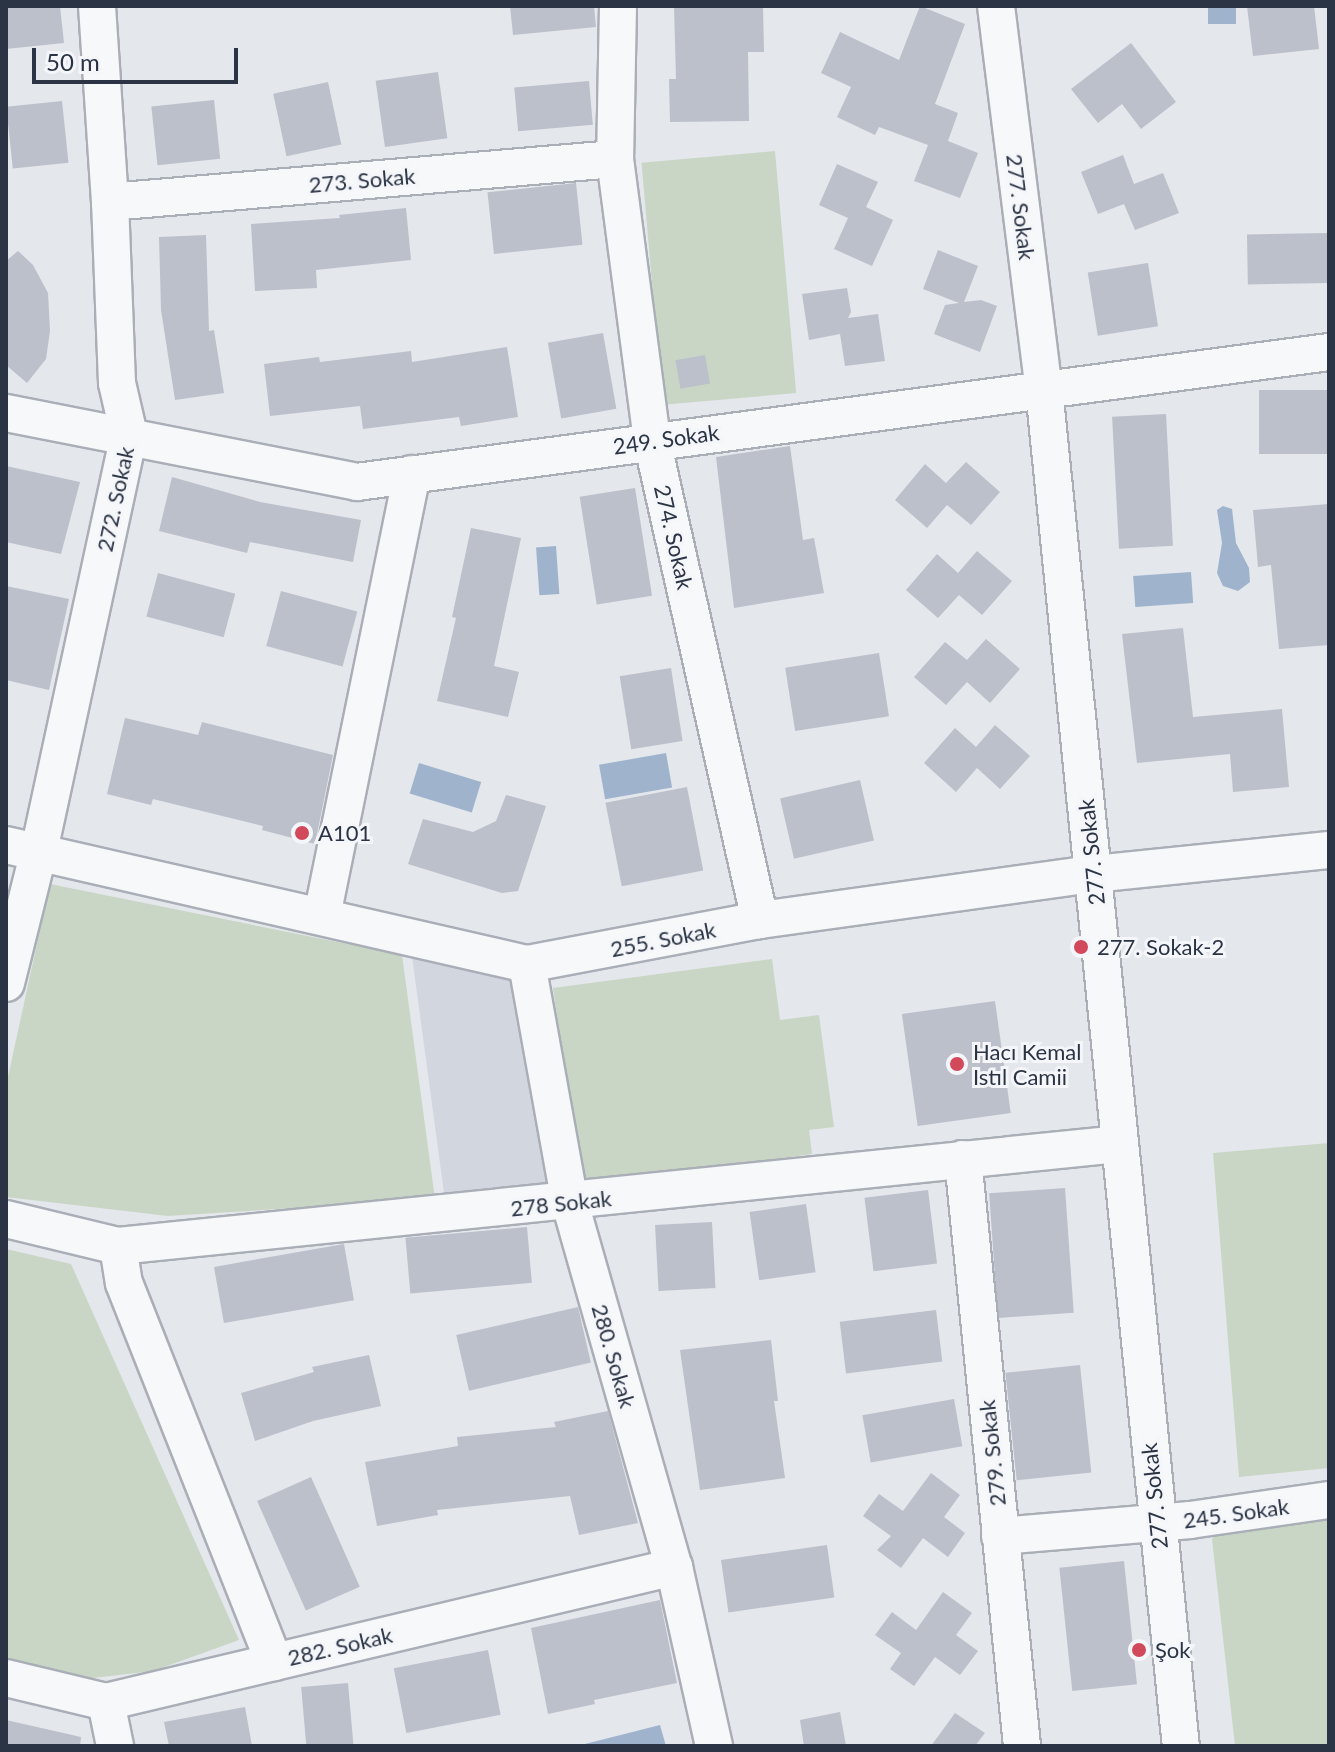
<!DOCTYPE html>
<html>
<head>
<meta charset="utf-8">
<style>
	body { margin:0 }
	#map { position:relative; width:1335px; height:1752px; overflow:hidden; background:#e4e7ec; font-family:Lato,sans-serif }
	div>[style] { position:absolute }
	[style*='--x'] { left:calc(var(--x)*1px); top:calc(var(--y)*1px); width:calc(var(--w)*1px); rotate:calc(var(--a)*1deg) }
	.built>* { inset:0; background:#d2d6de }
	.green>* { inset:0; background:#c9d6c5; transform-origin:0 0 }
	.water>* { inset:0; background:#9fb4cc; transform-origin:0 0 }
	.building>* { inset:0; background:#bbc0ca; transform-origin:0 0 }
	.roads { filter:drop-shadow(2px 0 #a9aeb7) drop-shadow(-2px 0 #a9aeb7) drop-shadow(0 2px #a9aeb7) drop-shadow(0 -2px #a9aeb7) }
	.minor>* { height:36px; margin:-18px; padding:0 18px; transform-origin:18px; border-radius:18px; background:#f7f8fa }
	.dots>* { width:22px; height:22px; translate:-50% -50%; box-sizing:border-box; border:4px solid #f4f6f9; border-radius:50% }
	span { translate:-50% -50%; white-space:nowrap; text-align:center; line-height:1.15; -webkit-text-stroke:6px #f4f6f9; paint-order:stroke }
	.street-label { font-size:22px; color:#2b3445 }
	.poi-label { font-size:22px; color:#2b3445 }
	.left { translate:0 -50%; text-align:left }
	.frame { position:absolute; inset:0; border:8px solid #2b3445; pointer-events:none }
	.scale { position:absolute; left:32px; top:48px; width:206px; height:36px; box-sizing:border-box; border:4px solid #2b3445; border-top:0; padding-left:10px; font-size:24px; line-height:28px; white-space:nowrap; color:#2b3445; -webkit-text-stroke:6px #f4f6f9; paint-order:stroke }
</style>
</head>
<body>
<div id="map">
	<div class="built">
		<div style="clip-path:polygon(412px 956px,515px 979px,556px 1191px,445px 1200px)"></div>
	</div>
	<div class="green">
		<div style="left:775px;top:151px;width:243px;height:134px;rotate:85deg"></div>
		<div style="clip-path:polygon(50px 884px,402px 955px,435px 1199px,168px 1216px,6px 1197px,6px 1086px)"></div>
		<div style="clip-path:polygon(772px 959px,780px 1020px,819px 1015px,834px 1127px,809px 1130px,812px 1154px,580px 1185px,553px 988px)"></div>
		<div style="clip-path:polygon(1329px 1143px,1329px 1468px,1239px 1477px,1213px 1153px)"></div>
		<div style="clip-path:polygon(6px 1249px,71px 1264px,239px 1640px,153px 1671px,76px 1680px,6px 1661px)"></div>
		<div style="clip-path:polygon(1329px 1519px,1329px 1746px,1235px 1746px,1212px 1539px,1217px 1531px)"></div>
	</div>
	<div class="water">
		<div style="left:1208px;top:6px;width:28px;height:18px"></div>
		<div style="clip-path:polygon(1223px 506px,1232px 509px,1236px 543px,1249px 568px,1250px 582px,1238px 591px,1223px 586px,1217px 573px,1222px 543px,1217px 510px)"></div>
		<div style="left:556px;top:546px;width:48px;height:20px;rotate:86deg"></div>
		<div style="left:1191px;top:572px;width:31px;height:58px;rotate:86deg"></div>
		<div style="left:666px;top:753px;width:35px;height:68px;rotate:80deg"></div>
		<div style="left:419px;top:763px;width:65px;height:32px;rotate:17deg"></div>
		<div style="clip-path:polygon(660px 1725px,666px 1746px,577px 1746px)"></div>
	</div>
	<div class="building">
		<div style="clip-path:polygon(6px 6px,60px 6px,64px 43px,6px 49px)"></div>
		<div style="clip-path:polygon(510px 6px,594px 6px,596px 27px,513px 35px)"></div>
		<div style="clip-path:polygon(674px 6px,763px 6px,764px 52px,748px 52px,749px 121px,670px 122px,669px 79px,676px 79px)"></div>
		<div style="clip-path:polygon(920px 6px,965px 24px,935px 104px,958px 113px,948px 141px,978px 153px,960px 198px,914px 181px,928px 145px,879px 127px,875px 135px,837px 117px,851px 87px,821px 73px,840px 32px,899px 60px)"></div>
		<div style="clip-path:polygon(1247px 6px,1314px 6px,1319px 49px,1253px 56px)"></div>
		<div style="clip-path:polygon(1131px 43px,1176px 102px,1141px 129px,1122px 104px,1098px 123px,1071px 89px)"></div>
		<div style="left:438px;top:72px;width:67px;height:63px;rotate:82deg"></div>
		<div style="left:589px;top:81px;width:44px;height:75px;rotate:85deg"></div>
		<div style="left:328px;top:82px;width:64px;height:56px;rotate:78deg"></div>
		<div style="left:214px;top:100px;width:59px;height:63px;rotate:84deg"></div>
		<div style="left:62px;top:101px;width:62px;height:56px;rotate:84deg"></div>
		<div style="clip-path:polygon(1123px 155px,1134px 184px,1163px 173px,1179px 213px,1135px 230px,1124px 204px,1098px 214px,1081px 172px)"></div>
		<div style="clip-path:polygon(837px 164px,878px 182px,866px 207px,893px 220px,872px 266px,834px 249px,848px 218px,819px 205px)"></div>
		<div style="left:576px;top:183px;width:62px;height:89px;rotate:84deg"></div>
		<div style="clip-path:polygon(406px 208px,411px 260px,316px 270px,317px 288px,255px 291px,251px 224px,340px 218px,339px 215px)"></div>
		<div style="left:1328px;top:233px;width:50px;height:81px;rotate:89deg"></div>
		<div style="clip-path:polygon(206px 235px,209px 331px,214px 330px,224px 393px,175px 400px,161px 310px,159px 237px)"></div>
		<div style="clip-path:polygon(938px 250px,978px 266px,964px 302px,981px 300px,997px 306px,980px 352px,934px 334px,945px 305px,959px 303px,923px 289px)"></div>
		<div style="clip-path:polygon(18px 251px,33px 265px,48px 293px,50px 331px,46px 359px,27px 383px,6px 365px,6px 261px)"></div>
		<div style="left:1148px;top:263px;width:64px;height:61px;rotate:81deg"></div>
		<div style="clip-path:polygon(847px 288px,851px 312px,848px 318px,878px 314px,885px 361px,845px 366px,840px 334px,809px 340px,802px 294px)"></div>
		<div style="left:603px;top:333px;width:77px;height:56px;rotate:80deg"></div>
		<div style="clip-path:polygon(507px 347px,518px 417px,461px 426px,459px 417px,363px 429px,360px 406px,270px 416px,264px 364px,319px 357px,320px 362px,411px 351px,412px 362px)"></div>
		<div style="left:705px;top:355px;width:29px;height:30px;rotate:80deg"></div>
		<div style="left:1329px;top:390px;width:64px;height:70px;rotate:90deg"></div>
		<div style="left:1166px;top:414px;width:132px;height:54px;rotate:87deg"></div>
		<div style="clip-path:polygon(790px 446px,803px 540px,814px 538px,824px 593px,734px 608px,716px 457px)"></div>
		<div style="clip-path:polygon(966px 462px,1000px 492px,971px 525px,947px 505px,927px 528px,895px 500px,925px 464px,946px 483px)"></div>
		<div style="clip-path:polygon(6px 466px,80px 482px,61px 554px,6px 542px)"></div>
		<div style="clip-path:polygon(172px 477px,260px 502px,361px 520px,353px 562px,250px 542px,247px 553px,159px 531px)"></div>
		<div style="left:635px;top:488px;width:109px;height:56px;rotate:81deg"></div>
		<div style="clip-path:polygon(1329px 504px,1329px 645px,1279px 649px,1271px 565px,1258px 567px,1253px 510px)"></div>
		<div style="clip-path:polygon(471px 528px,521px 538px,494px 666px,519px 672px,508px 717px,437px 701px,456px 618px,452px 617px)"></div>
		<div style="clip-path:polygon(977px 551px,1012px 581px,982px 615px,959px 595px,938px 618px,906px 590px,937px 554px,958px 573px)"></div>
		<div style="left:158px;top:573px;width:80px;height:45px;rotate:15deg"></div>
		<div style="clip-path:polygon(6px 586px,69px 599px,49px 690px,6px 680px)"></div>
		<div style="left:281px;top:591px;width:79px;height:57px;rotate:15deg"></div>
		<div style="clip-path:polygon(1183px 628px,1193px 717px,1282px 709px,1289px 787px,1233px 792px,1230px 754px,1137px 763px,1122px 634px)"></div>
		<div style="clip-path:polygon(986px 639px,1020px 669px,990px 703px,967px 682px,946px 705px,914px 677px,945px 642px,967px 660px)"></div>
		<div style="left:879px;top:653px;width:64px;height:95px;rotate:81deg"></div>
		<div style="left:671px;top:668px;width:74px;height:52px;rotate:81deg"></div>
		<div style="clip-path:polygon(125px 718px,198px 735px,202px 722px,333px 755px,315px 844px,262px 830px,263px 826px,153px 799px,151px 805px,107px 794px)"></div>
		<div style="clip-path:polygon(995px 725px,1030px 756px,1000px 789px,977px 768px,956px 792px,924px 763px,955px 728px,976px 747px)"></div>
		<div style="left:860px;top:780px;width:62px;height:82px;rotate:77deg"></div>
		<div style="left:687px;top:787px;width:85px;height:83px;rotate:79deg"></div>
		<div style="clip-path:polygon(506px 795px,546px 806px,518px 891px,502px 893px,408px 864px,423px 819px,473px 832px,496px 821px)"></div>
		<div style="left:995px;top:1001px;width:113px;height:94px;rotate:82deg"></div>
		<div style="left:1065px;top:1188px;width:125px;height:76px;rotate:86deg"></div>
		<div style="left:928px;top:1190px;width:74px;height:64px;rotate:83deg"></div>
		<div style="left:806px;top:1204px;width:69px;height:57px;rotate:82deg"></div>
		<div style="left:712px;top:1222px;width:66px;height:57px;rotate:87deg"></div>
		<div style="left:527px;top:1227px;width:56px;height:122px;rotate:85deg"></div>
		<div style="left:344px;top:1244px;width:57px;height:132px;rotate:80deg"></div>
		<div style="left:578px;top:1307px;width:57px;height:125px;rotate:77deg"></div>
		<div style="left:936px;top:1310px;width:52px;height:97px;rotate:83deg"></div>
		<div style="clip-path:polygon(771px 1340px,778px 1401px,774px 1401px,785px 1478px,700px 1490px,680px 1350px)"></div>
		<div style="clip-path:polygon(369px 1355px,381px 1406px,313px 1421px,255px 1441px,241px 1393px,314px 1372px,312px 1367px)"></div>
		<div style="left:1080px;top:1365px;width:108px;height:75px;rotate:84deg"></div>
		<div style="left:954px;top:1399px;width:48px;height:93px;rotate:80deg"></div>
		<div style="clip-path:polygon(608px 1411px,638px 1523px,579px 1535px,570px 1496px,437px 1510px,438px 1515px,377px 1526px,365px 1462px,458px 1446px,457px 1437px,556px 1427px,554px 1422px)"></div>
		<div style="clip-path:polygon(931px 1473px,960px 1495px,944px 1517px,965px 1533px,948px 1557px,923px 1538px,901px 1568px,877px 1550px,891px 1536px,863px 1516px,879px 1494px,903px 1511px)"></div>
		<div style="left:311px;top:1477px;width:120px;height:59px;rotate:66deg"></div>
		<div style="left:827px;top:1545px;width:53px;height:107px;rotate:82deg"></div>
		<div style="left:1124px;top:1561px;width:124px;height:65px;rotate:84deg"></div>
		<div style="clip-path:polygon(943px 1592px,972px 1613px,956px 1635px,978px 1651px,960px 1675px,935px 1657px,914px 1686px,890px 1669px,901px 1653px,875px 1635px,892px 1612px,916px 1630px)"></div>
		<div style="clip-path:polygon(660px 1600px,677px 1683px,594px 1700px,595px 1704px,548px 1714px,531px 1628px)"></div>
		<div style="left:488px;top:1650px;width:66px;height:96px;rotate:79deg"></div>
		<div style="left:348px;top:1683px;width:63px;height:47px;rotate:85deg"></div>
		<div style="clip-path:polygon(245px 1707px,252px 1746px,169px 1746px,164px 1722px)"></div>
		<div style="clip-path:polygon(840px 1712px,846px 1746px,804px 1746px,800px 1720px)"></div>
		<div style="clip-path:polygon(955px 1713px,985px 1733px,975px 1746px,931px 1746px)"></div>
		<div style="clip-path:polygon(6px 1720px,81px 1737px,80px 1746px,6px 1746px)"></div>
	</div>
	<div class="roads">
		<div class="minor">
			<div style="--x:618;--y:6;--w:153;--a:91.1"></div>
			<div style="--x:615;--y:159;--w:284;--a:82.5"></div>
			<div style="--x:652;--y:441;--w:491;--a:77.3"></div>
			<div style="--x:996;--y:6;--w:386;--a:82.9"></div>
			<div style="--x:1044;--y:389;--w:1364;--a:84.24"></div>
			<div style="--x:110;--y:202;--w:507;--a:-4.87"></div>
			<div style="--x:6;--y:413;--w:358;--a:11.1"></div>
			<div style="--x:357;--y:482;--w:981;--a:-7.62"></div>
			<div style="--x:6;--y:845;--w:534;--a:12.87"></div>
			<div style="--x:527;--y:964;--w:237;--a:-10.7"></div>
			<div style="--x:760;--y:920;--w:336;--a:-7.9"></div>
			<div style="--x:1093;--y:874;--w:237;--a:-5.8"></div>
			<div style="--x:322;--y:916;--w:451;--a:-78.5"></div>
			<div style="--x:527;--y:964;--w:243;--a:79.8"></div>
			<div style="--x:570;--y:1203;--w:379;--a:74.1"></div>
			<div style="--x:674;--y:1567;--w:183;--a:77.4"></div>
			<div style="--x:6;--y:983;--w:136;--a:-76"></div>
			<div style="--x:39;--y:851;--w:426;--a:-77.8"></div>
			<div style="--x:129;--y:435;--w:53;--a:-103"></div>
			<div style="--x:117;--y:383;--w:181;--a:-92.2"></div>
			<div style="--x:110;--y:202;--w:196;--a:-93.8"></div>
			<div style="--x:963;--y:1159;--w:590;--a:84.26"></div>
			<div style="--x:6;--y:1219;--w:115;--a:13.6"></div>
			<div style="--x:118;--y:1246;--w:1005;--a:-5.82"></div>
			<div style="--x:118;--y:1246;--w:37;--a:81"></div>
			<div style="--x:124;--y:1283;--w:408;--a:68.4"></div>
			<div style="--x:1000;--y:1536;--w:191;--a:-4.8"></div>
			<div style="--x:1190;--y:1520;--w:140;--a:-8.2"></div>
			<div style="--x:6;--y:1678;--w:103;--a:13.5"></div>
			<div style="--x:106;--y:1702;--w:584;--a:-13.37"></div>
			<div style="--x:106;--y:1702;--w:45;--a:78.4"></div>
		</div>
	</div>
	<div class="dots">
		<div style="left:302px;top:833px;background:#d1495b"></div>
		<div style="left:1081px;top:947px;background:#d1495b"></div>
		<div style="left:957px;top:1064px;background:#d1495b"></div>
		<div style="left:1139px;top:1650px;background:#d1495b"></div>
	</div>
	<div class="street-label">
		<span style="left:362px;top:180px;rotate:-5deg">273. Sokak</span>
		<span style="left:1021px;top:207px;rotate:83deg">277. Sokak</span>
		<span style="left:666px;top:439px;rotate:-8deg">249. Sokak</span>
		<span style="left:115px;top:499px;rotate:-78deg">272. Sokak</span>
		<span style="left:674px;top:537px;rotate:77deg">274. Sokak</span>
		<span style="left:1091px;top:852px;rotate:-96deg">277. Sokak</span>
		<span style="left:663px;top:939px;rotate:-11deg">255. Sokak</span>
		<span style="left:561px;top:1203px;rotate:-6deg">278 Sokak</span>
		<span style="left:614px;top:1356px;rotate:74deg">280. Sokak</span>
		<span style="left:992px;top:1453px;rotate:-96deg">279. Sokak</span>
		<span style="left:1154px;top:1496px;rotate:-96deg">277. Sokak</span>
		<span style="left:1236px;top:1513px;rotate:-8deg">245. Sokak</span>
		<span style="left:340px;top:1646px;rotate:-13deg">282. Sokak</span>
	</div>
	<div class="poi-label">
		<span class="left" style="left:318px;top:833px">A101</span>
		<span class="left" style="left:1097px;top:947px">277. Sokak-2</span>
		<span class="left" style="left:973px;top:1064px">Hacı Kemal<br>Istıl Camii</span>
		<span class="left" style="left:1155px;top:1650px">Şok</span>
	</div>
	<div class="frame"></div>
	<div class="scale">50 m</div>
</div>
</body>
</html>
